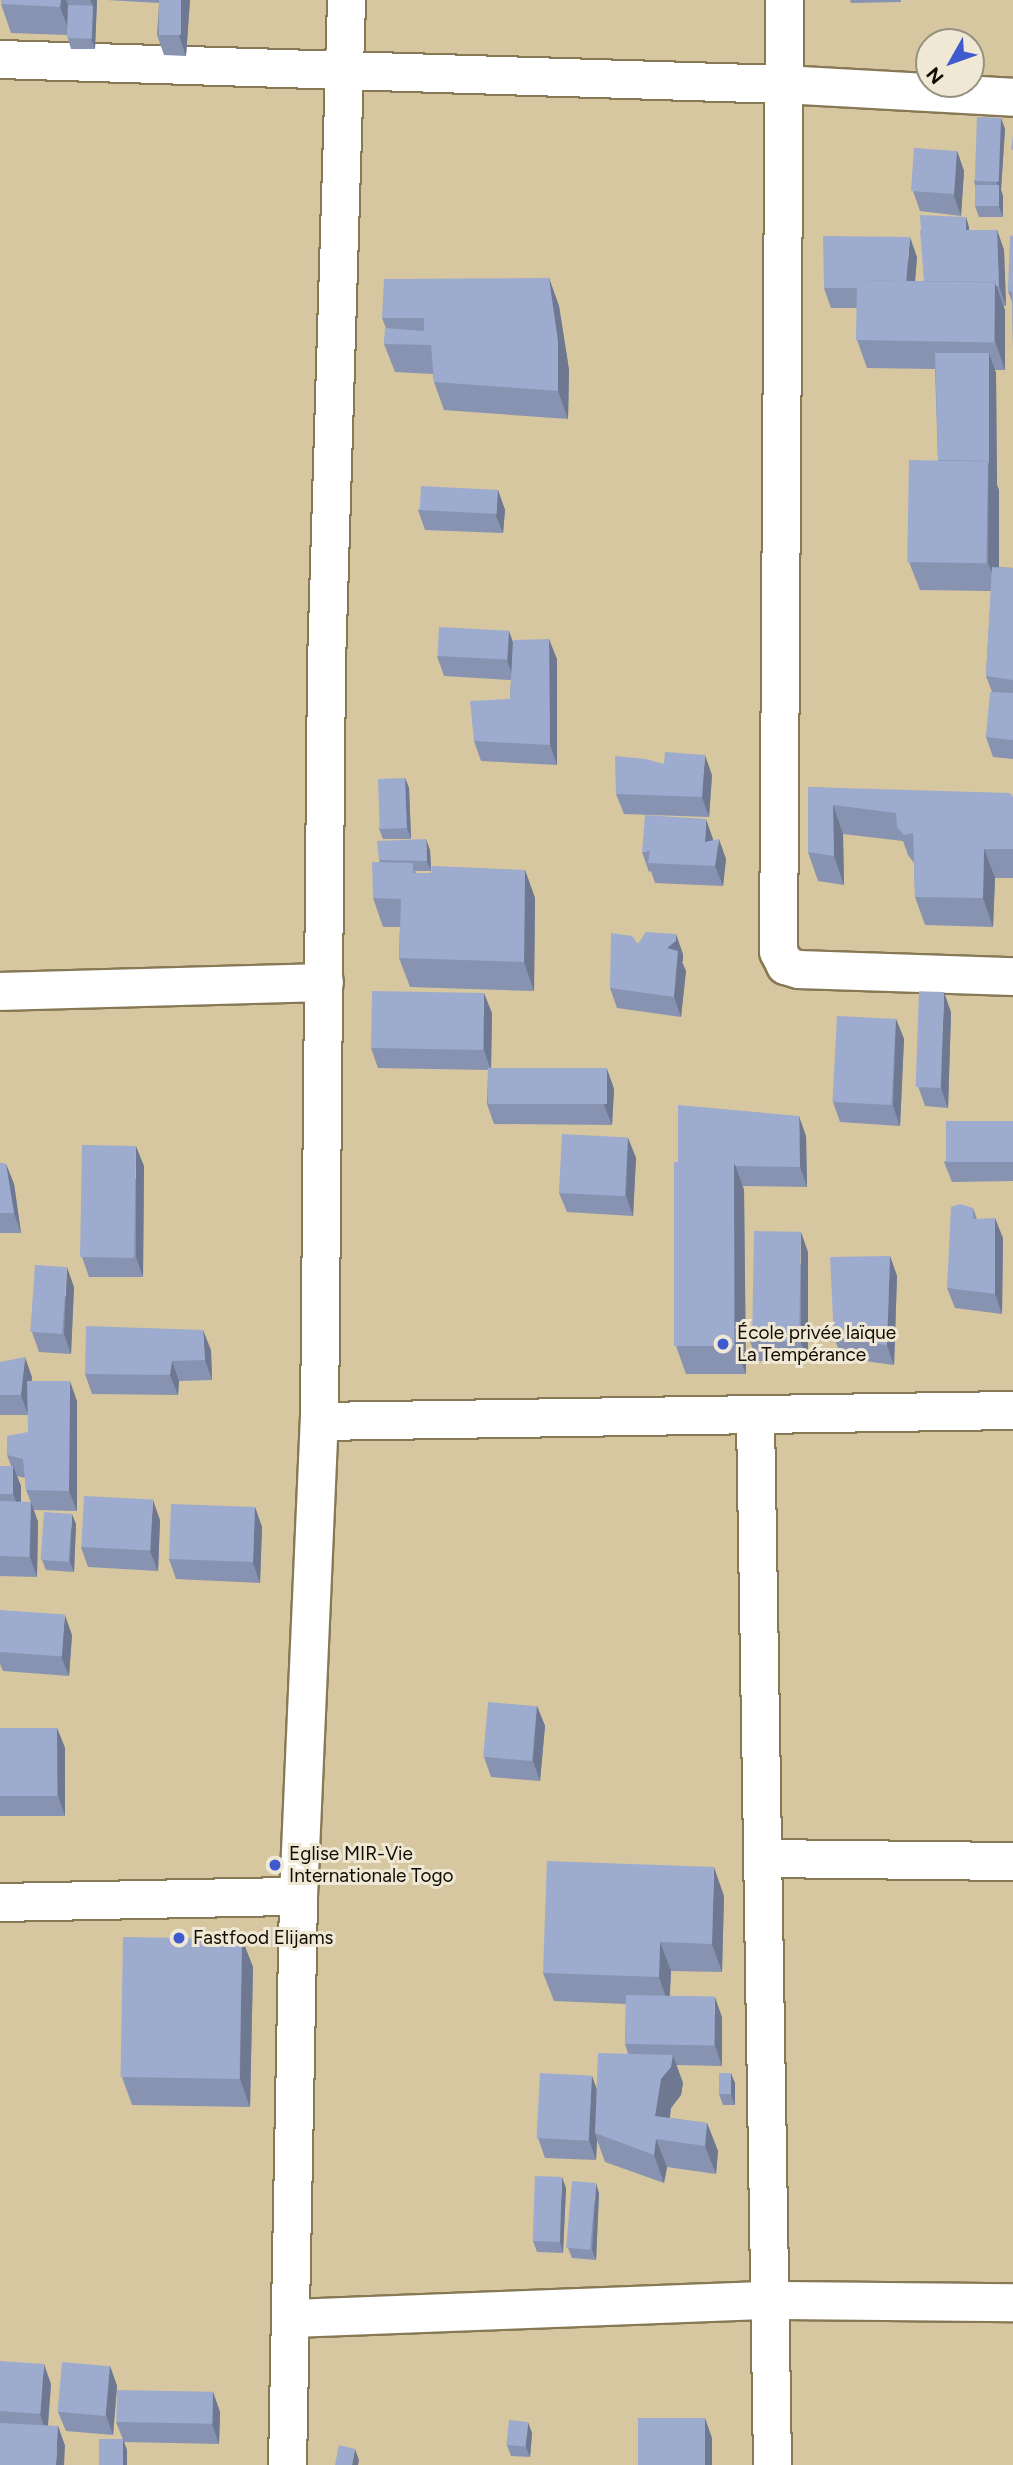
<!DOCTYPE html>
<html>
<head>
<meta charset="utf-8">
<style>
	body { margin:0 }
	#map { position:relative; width:1013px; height:2465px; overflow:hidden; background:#d6c7a0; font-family:Figtree,sans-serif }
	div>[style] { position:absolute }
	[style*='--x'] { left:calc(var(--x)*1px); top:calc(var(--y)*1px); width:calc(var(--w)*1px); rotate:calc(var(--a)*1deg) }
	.roads { filter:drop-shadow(2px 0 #877956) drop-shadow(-2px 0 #877956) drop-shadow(0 2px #877956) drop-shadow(0 -2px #877956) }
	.street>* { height:37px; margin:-18.5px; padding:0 18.5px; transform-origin:18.5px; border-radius:18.5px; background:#fff }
	.wall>* { inset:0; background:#8793b1 }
	.shaded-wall>* { inset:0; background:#6e7890 }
	.building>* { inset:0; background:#9dabce; transform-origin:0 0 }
	.dots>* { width:19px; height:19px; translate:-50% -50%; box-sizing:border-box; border:4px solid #efe8d5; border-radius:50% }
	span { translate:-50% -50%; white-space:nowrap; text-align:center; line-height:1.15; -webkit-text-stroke:6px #efe8d5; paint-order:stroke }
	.poi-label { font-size:19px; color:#110c01 }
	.left { translate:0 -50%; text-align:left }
	.north { position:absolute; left:915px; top:28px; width:70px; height:70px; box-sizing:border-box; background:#efe8d5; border:2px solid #969080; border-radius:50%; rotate:230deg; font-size:19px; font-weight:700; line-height:28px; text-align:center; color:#110c01 }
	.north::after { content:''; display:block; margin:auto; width:24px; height:32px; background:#3e5acc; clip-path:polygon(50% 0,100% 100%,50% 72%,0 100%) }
</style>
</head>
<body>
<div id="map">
	<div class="roads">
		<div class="street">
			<div style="--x:784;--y:0;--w:951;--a:90.36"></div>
			<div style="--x:778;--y:951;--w:16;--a:63"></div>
			<div style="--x:785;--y:965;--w:14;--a:17"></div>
			<div style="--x:798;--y:969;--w:215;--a:1.9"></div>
			<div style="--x:0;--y:59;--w:783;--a:1.83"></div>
			<div style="--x:783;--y:84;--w:230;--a:3.2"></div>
			<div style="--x:0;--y:991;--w:324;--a:-1.6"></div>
			<div style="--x:755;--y:1416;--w:1049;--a:89.07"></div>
			<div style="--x:319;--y:1421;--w:694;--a:-0.91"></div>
			<div style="--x:764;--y:1858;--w:249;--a:0.7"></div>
			<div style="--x:0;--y:1902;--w:298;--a:-1.2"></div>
			<div style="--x:292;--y:2318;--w:477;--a:-2.2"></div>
			<div style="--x:769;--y:2300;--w:244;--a:0.5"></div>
			<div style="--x:287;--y:2465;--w:569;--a:-88.89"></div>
			<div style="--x:298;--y:1896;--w:475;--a:-87.5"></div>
			<div style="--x:319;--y:1421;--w:758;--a:-89.47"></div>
			<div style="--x:326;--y:663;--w:663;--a:-88.27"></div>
		</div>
	</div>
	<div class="wall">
		<div style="clip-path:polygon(1px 0,97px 0,95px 49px,71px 49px,67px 35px,11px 33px,1px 4px)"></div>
		<div style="clip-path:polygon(107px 0,190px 0,186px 56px,164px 55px,157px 35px,159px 3px)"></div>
		<div style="clip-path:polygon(850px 0,901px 0,901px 2px,851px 3px)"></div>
		<div style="clip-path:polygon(1001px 118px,1005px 129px,1001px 190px,1003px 196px,1003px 217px,979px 217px,975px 206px,975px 185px,974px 181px)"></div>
		<div style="clip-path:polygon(957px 151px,964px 171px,961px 216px,920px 211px,913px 191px)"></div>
		<div style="clip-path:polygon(966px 217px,969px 230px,997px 230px,1004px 250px,1006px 306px,1003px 306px,1005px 310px,1005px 370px,995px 370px,996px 373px,997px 485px,999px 490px,999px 567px,1013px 568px,1013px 759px,993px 757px,986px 737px,992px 692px,986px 676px,991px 591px,920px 590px,909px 562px,938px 460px,935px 369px,867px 368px,857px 340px,857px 308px,831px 308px,824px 288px,917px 257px,915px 281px,924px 281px)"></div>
		<div style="clip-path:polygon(1013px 236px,1013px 348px,1012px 302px,1008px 291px)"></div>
		<div style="clip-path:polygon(549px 278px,559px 306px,569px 370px,568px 419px,444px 410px,434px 382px,433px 374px,395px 372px,384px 344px,386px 328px,382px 318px)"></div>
		<div style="clip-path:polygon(498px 490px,505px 510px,503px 533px,425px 530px,418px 510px)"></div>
		<div style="clip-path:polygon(509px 631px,513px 644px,557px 659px,557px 765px,481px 761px,474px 741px,510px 699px,511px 680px,444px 676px,437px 656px)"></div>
		<div style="clip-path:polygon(664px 764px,712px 775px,709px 817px,624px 814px,616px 794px)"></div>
		<div style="clip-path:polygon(405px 778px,409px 788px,411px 839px,383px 839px,379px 829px)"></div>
		<div style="clip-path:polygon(808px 787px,1013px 797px,1013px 878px,995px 878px,993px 927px,925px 925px,915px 897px,914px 863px,908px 855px,903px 841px,843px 834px,844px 885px,818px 881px,808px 852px)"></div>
		<div style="clip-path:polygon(713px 840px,726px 859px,723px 886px,655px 883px,651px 871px,649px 872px,642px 852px)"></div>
		<div style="clip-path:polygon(430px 850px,431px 871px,415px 871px,416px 873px,431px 873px,525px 870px,535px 898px,534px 991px,410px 987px,399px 958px,400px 927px,383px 927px,373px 898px,380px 862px,379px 860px)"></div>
		<div style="clip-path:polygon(638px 944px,683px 954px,683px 961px,682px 962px,686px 971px,681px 1017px,617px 1008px,610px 988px)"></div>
		<div style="clip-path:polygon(951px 1012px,948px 1108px,925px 1106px,918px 1086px)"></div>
		<div style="clip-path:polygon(492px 1013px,491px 1068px,607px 1069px,614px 1089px,612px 1125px,494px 1124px,487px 1104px,488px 1070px,378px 1068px,371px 1048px)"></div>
		<div style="clip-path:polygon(896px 1019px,904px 1039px,900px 1126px,840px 1122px,833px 1102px)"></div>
		<div style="clip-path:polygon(1013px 1121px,1013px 1181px,952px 1182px,944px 1162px)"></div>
		<div style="clip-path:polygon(806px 1136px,807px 1187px,743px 1186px,744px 1190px,746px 1374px,686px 1374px,676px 1346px,678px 1162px)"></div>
		<div style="clip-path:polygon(628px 1138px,636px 1158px,633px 1216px,567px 1212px,559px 1193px)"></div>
		<div style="clip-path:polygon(0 1163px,6px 1164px,14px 1184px,21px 1233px,0 1233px)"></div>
		<div style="clip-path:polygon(144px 1166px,143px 1277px,89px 1277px,82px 1257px)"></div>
		<div style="clip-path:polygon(973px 1208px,977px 1219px,1003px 1238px,1002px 1314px,955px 1308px,947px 1288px)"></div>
		<div style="clip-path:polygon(808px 1252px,808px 1363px,757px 1361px,750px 1341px)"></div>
		<div style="clip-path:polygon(890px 1256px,897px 1276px,894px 1365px,842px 1358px,834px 1338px)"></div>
		<div style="clip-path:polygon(74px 1287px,71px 1354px,39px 1352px,32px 1332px)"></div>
		<div style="clip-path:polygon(211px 1350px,212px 1380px,179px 1381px,178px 1395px,92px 1394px,85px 1374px)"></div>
		<div style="clip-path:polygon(0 1362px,32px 1377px,32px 1381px,77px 1401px,77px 1511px,34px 1510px,26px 1490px,25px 1478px,17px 1476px,21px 1486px,21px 1502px,31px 1502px,38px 1522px,37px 1577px,0 1576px,0 1466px,11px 1466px,7px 1455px,28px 1432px,28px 1415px,0 1415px)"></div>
		<div style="clip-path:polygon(255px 1507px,262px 1527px,260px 1583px,176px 1579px,169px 1559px)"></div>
		<div style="clip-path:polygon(160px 1520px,158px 1571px,88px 1567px,81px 1547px)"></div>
		<div style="clip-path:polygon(76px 1524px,74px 1572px,46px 1570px,42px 1560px)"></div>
		<div style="clip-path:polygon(0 1610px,72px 1635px,69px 1676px,3px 1671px,0 1664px)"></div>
		<div style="clip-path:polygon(537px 1706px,545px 1726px,540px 1781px,491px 1777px,484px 1757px)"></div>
		<div style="clip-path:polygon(0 1728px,57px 1728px,65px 1748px,65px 1816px,0 1816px)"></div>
		<div style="clip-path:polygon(724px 1896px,722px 1972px,671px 1971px,670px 1996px,722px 2017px,722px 2066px,676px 2065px,683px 2083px,681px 2095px,671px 2108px,670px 2118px,707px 2123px,718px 2151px,716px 2174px,667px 2167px,664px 2183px,605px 2162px,597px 2140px,596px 2160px,545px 2158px,538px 2138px,592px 2076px,596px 2089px,628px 2054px,625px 2044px,626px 2004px,554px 2001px,543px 1973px)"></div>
		<div style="clip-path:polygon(242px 1939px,253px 1967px,250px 2107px,132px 2105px,122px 2077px)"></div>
		<div style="clip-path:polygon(735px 2083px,735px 2105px,723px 2105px,719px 2094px)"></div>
		<div style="clip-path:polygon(566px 2188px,563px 2253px,537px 2252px,533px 2241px)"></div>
		<div style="clip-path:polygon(599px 2193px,596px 2260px,572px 2258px,568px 2248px)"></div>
		<div style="clip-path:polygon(0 2361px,51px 2384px,48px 2426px,58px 2426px,65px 2446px,0 2465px)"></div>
		<div style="clip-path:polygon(110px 2366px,117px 2386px,113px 2435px,66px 2431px,58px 2412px)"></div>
		<div style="clip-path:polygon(213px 2392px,220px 2412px,219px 2444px,124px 2442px,127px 2450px,116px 2422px)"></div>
		<div style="clip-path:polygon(532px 2433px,530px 2457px,511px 2456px,507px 2445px)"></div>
	</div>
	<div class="shaded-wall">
		<div style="clip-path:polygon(61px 0,66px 0,72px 15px,71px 36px,60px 7px)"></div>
		<div style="clip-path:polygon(90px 0,97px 0,95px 49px,91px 39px,93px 6px)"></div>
		<div style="clip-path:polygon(181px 0,190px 0,186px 56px,179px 36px)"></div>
		<div style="clip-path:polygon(1001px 118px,1005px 129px,1001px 190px,1003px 196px,1003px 217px,999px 207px,999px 189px,997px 183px)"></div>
		<div style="clip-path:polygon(957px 151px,964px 171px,961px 216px,954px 196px)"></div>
		<div style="clip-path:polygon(966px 217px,969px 227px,970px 246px,966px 236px)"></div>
		<div style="clip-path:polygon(997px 230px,1004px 250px,1006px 306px,999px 286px)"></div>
		<div style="clip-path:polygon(910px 237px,917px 257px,913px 307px,906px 287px)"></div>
		<div style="clip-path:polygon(549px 278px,559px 306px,569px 370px,568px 419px,558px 391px)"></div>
		<div style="clip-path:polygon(995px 282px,1005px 310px,1005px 370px,995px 341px)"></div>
		<div style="clip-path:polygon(989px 353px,996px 373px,997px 485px,999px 490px,999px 591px,988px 563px)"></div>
		<div style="clip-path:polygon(498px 490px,505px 510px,503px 533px,495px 513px)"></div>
		<div style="clip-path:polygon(509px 631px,516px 651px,514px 680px,507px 660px)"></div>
		<div style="clip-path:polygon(549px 639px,557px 659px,557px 765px,550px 745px)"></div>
		<div style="clip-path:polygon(705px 755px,712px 775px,709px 817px,702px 797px)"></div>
		<div style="clip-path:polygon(405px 778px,409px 788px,411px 839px,407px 828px)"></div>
		<div style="clip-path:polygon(833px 805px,843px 834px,844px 885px,834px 856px)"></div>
		<div style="clip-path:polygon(706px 819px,713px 839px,712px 862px,705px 842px)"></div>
		<div style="clip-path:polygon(426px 839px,430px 850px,431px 871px,427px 861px)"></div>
		<div style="clip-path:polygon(719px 839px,726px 859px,723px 886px,715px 866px)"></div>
		<div style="clip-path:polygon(984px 849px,995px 878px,993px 927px,983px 898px)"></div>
		<div style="clip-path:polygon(525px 870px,535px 898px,534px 991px,524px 962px)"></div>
		<div style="clip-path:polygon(676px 934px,683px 954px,683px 961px,682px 962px,686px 971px,681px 1017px,674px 997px,667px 948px)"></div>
		<div style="clip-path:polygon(944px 992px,951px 1012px,948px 1108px,941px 1088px)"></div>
		<div style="clip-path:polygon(484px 993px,492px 1013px,491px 1070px,484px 1050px)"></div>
		<div style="clip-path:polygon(896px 1019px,904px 1039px,900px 1126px,893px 1106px)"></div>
		<div style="clip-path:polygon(607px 1069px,614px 1089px,612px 1125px,604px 1105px)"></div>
		<div style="clip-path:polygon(799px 1116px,806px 1136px,807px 1187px,800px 1167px)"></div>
		<div style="clip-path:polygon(628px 1138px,636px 1158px,633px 1216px,626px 1196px)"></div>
		<div style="clip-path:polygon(136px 1146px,144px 1166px,143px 1277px,136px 1257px)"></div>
		<div style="clip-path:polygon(734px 1162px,744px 1190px,746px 1374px,735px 1346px)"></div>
		<div style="clip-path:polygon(6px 1164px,14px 1184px,21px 1233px,14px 1213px)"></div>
		<div style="clip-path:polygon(995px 1218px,1003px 1238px,1002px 1314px,995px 1294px)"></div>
		<div style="clip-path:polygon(801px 1232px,808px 1252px,808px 1363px,801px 1343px)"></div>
		<div style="clip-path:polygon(890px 1256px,897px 1276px,894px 1365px,887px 1345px)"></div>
		<div style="clip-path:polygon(67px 1267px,74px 1287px,71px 1354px,64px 1334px)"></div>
		<div style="clip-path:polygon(203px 1330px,211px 1350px,212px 1380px,205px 1360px)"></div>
		<div style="clip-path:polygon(25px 1357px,32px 1377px,28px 1415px,21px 1395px)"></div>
		<div style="clip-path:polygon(172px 1361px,179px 1381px,178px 1395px,170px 1375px)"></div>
		<div style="clip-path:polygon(70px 1381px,77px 1401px,77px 1511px,69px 1491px)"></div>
		<div style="clip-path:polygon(13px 1466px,21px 1486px,21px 1514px,13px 1494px)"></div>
		<div style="clip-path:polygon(153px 1500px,160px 1520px,158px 1571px,150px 1551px)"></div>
		<div style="clip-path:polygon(31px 1502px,38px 1522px,37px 1577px,30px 1557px)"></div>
		<div style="clip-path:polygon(255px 1507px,262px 1527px,260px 1583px,253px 1563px)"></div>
		<div style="clip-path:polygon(72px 1514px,76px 1524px,74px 1572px,70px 1562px)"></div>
		<div style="clip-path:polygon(65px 1615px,72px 1635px,69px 1676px,61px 1656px)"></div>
		<div style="clip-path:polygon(537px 1706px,545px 1726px,540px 1781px,533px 1761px)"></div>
		<div style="clip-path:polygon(57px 1728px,65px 1748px,65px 1816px,58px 1796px)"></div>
		<div style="clip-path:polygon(714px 1867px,724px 1896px,722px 1972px,712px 1944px)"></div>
		<div style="clip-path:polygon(242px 1939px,253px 1967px,250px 2107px,240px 2079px)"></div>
		<div style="clip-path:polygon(660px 1942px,671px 1971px,669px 2006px,659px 1977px)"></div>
		<div style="clip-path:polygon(715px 1997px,722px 2017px,722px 2066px,715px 2046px)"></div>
		<div style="clip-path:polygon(673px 2055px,683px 2083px,681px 2095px,671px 2108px,666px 2140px,655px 2116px,661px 2079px)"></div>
		<div style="clip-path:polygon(731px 2073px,735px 2083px,735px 2105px,731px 2095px)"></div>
		<div style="clip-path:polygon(592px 2076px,599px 2095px,595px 2133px,597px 2140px,596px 2160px,589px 2140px)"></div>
		<div style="clip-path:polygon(707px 2123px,718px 2151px,716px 2174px,705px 2146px)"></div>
		<div style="clip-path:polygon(656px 2139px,667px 2167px,664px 2183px,654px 2155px)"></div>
		<div style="clip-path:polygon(562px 2177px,566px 2188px,563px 2253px,560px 2242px)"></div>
		<div style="clip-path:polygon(596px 2183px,599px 2193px,596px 2260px,592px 2250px)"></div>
		<div style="clip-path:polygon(44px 2364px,51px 2384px,47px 2434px,40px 2414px)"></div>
		<div style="clip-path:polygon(110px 2366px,117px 2386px,113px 2435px,106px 2415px)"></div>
		<div style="clip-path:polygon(213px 2392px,220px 2412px,219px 2444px,212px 2424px)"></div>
		<div style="clip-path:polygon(705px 2418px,712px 2438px,712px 2465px,705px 2465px)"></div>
		<div style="clip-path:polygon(528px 2422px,532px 2433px,530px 2457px,526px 2447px)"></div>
		<div style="clip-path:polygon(58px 2426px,65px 2446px,64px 2465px,56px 2465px)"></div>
		<div style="clip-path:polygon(123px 2439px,127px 2450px,127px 2465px,122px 2465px)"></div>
		<div style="clip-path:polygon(355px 2449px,359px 2460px,358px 2465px,352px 2465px)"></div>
	</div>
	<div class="building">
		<div style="clip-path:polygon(1px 0,61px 0,60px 7px,1px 4px)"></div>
		<div style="left:159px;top:0;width:22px;height:35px"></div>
		<div style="left:68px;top:5px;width:25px;height:33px;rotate:2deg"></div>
		<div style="left:977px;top:117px;width:24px;height:64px;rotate:2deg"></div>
		<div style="clip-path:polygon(1013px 135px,1013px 150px,1011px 149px)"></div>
		<div style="left:914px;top:148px;width:43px;height:43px;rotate:4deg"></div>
		<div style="left:975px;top:185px;width:24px;height:21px"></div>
		<div style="clip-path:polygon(920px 215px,966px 217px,966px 230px,921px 230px)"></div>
		<div style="clip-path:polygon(920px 230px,997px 230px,999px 286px,996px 286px,995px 282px,924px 281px)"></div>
		<div style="clip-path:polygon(1010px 235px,1013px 236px,1013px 285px,1012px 285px,1012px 292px,1008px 291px)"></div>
		<div style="clip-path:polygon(823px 236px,910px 237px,906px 281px,857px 280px,857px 288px,824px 288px)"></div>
		<div style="clip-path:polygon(549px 278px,558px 341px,558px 391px,434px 382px,431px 345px,384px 344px,385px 328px,424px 331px,424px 318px,382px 318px,384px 279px)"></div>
		<div style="left:857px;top:280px;width:138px;height:60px;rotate:1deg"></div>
		<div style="clip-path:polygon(1012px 285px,1013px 285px,1013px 347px)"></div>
		<div style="clip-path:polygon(935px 353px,989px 353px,989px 465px,988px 461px,938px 460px)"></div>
		<div style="left:909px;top:460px;width:79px;height:102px;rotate:1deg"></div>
		<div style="left:421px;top:486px;width:77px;height:24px;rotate:3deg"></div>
		<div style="clip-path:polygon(992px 567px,1013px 568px,1013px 680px,986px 676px)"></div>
		<div style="left:439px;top:627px;width:70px;height:29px;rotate:3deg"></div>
		<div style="clip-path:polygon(549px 639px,550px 745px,474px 741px,470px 701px,510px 699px,513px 640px)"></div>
		<div style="clip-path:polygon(990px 692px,1013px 693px,1013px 740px,986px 737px)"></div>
		<div style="clip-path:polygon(665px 752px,705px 755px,702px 797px,616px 794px,615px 756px,646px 759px,664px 764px)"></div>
		<div style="left:405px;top:778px;width:50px;height:27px;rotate:88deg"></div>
		<div style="clip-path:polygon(808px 787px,1010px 793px,1013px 797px,1013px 849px,984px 849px,983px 898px,915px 897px,913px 833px,904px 835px,897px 827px,896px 813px,833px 805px,834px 856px,808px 852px)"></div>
		<div style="clip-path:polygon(645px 815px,706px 819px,705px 842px,719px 839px,715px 866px,648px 863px,650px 851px,642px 852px)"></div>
		<div style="clip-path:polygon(426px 839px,427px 861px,379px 860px,377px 841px)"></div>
		<div style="clip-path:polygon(372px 862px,413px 863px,413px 873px,431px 873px,432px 866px,525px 870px,524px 962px,399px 958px,401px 899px,373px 898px)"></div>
		<div style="clip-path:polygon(646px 932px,676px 934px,676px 941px,667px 948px,678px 951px,674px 997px,610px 988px,611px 933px,632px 936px,638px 944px)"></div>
		<div style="left:372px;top:991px;width:112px;height:57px;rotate:1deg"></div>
		<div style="left:944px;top:992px;width:96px;height:25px;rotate:92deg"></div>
		<div style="left:837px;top:1016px;width:59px;height:86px;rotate:3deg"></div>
		<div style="left:488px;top:1068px;width:119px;height:36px"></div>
		<div style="clip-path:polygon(678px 1105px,799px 1116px,800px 1167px,735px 1166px,734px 1162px,678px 1162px)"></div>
		<div style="left:946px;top:1121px;width:67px;height:41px"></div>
		<div style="left:562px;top:1134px;width:66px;height:59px;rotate:3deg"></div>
		<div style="left:82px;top:1145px;width:54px;height:112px;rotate:1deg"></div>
		<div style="left:734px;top:1162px;width:184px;height:60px;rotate:90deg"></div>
		<div style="clip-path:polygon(0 1163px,6px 1164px,14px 1213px,0 1213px)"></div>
		<div style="clip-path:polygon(960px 1204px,973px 1208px,973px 1219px,995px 1218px,995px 1294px,947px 1288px,951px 1207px)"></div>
		<div style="left:754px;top:1231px;width:47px;height:110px;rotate:1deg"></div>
		<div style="clip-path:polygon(890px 1256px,887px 1345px,834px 1338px,830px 1257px)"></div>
		<div style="left:35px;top:1265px;width:32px;height:67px;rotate:4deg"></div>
		<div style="clip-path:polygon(86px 1326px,203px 1330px,205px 1360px,172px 1361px,170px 1375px,85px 1374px)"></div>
		<div style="clip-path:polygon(25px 1357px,21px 1395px,0 1395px,0 1362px)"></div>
		<div style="clip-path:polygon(27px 1381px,70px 1381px,69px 1491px,26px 1490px,23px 1459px,7px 1455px,7px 1436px,28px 1432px)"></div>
		<div style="left:0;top:1466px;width:13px;height:28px"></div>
		<div style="left:84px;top:1496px;width:69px;height:51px;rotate:3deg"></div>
		<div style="left:0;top:1501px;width:31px;height:55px;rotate:2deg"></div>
		<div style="left:171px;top:1504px;width:84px;height:55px;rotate:2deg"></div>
		<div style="left:44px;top:1512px;width:28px;height:48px;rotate:4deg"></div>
		<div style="left:0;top:1610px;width:65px;height:42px;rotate:4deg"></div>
		<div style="left:488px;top:1702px;width:49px;height:55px;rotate:5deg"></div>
		<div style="left:0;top:1728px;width:57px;height:68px"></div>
		<div style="clip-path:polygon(547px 1861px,714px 1867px,712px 1944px,660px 1942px,659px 1977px,543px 1973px)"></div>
		<div style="left:123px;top:1937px;width:119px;height:140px;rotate:1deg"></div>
		<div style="left:626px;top:1995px;width:89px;height:49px;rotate:1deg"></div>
		<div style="clip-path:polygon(598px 2053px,673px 2055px,671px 2067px,661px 2079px,655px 2116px,707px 2123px,705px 2146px,656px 2139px,654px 2155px,595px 2133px)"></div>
		<div style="left:540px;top:2073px;width:52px;height:65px;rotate:3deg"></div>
		<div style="left:719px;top:2073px;width:12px;height:21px"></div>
		<div style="left:535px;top:2176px;width:27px;height:65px;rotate:2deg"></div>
		<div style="left:572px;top:2181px;width:24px;height:67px;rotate:5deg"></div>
		<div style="left:0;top:2361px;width:44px;height:50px;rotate:4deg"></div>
		<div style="left:62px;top:2362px;width:48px;height:50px;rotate:5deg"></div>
		<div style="left:117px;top:2390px;width:96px;height:32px;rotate:1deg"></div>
		<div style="left:638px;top:2418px;width:67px;height:47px"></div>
		<div style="left:509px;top:2420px;width:19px;height:25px;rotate:6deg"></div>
		<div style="left:0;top:2423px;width:58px;height:42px;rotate:3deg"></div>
		<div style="left:99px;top:2439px;width:24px;height:26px"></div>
		<div style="clip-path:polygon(339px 2445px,355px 2449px,352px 2465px,335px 2465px)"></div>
	</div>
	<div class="dots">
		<div style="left:723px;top:1344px;background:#3e5acc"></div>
		<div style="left:275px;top:1865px;background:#3e5acc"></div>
		<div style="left:179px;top:1938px;background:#3e5acc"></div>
	</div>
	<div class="poi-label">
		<span class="left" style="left:737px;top:1344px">École privée laïque<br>La Tempérance</span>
		<span class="left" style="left:289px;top:1865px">Eglise MIR-Vie<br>Internationale Togo</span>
		<span class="left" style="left:193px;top:1938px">Fastfood Elijams</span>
	</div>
	<div class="north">N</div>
</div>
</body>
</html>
